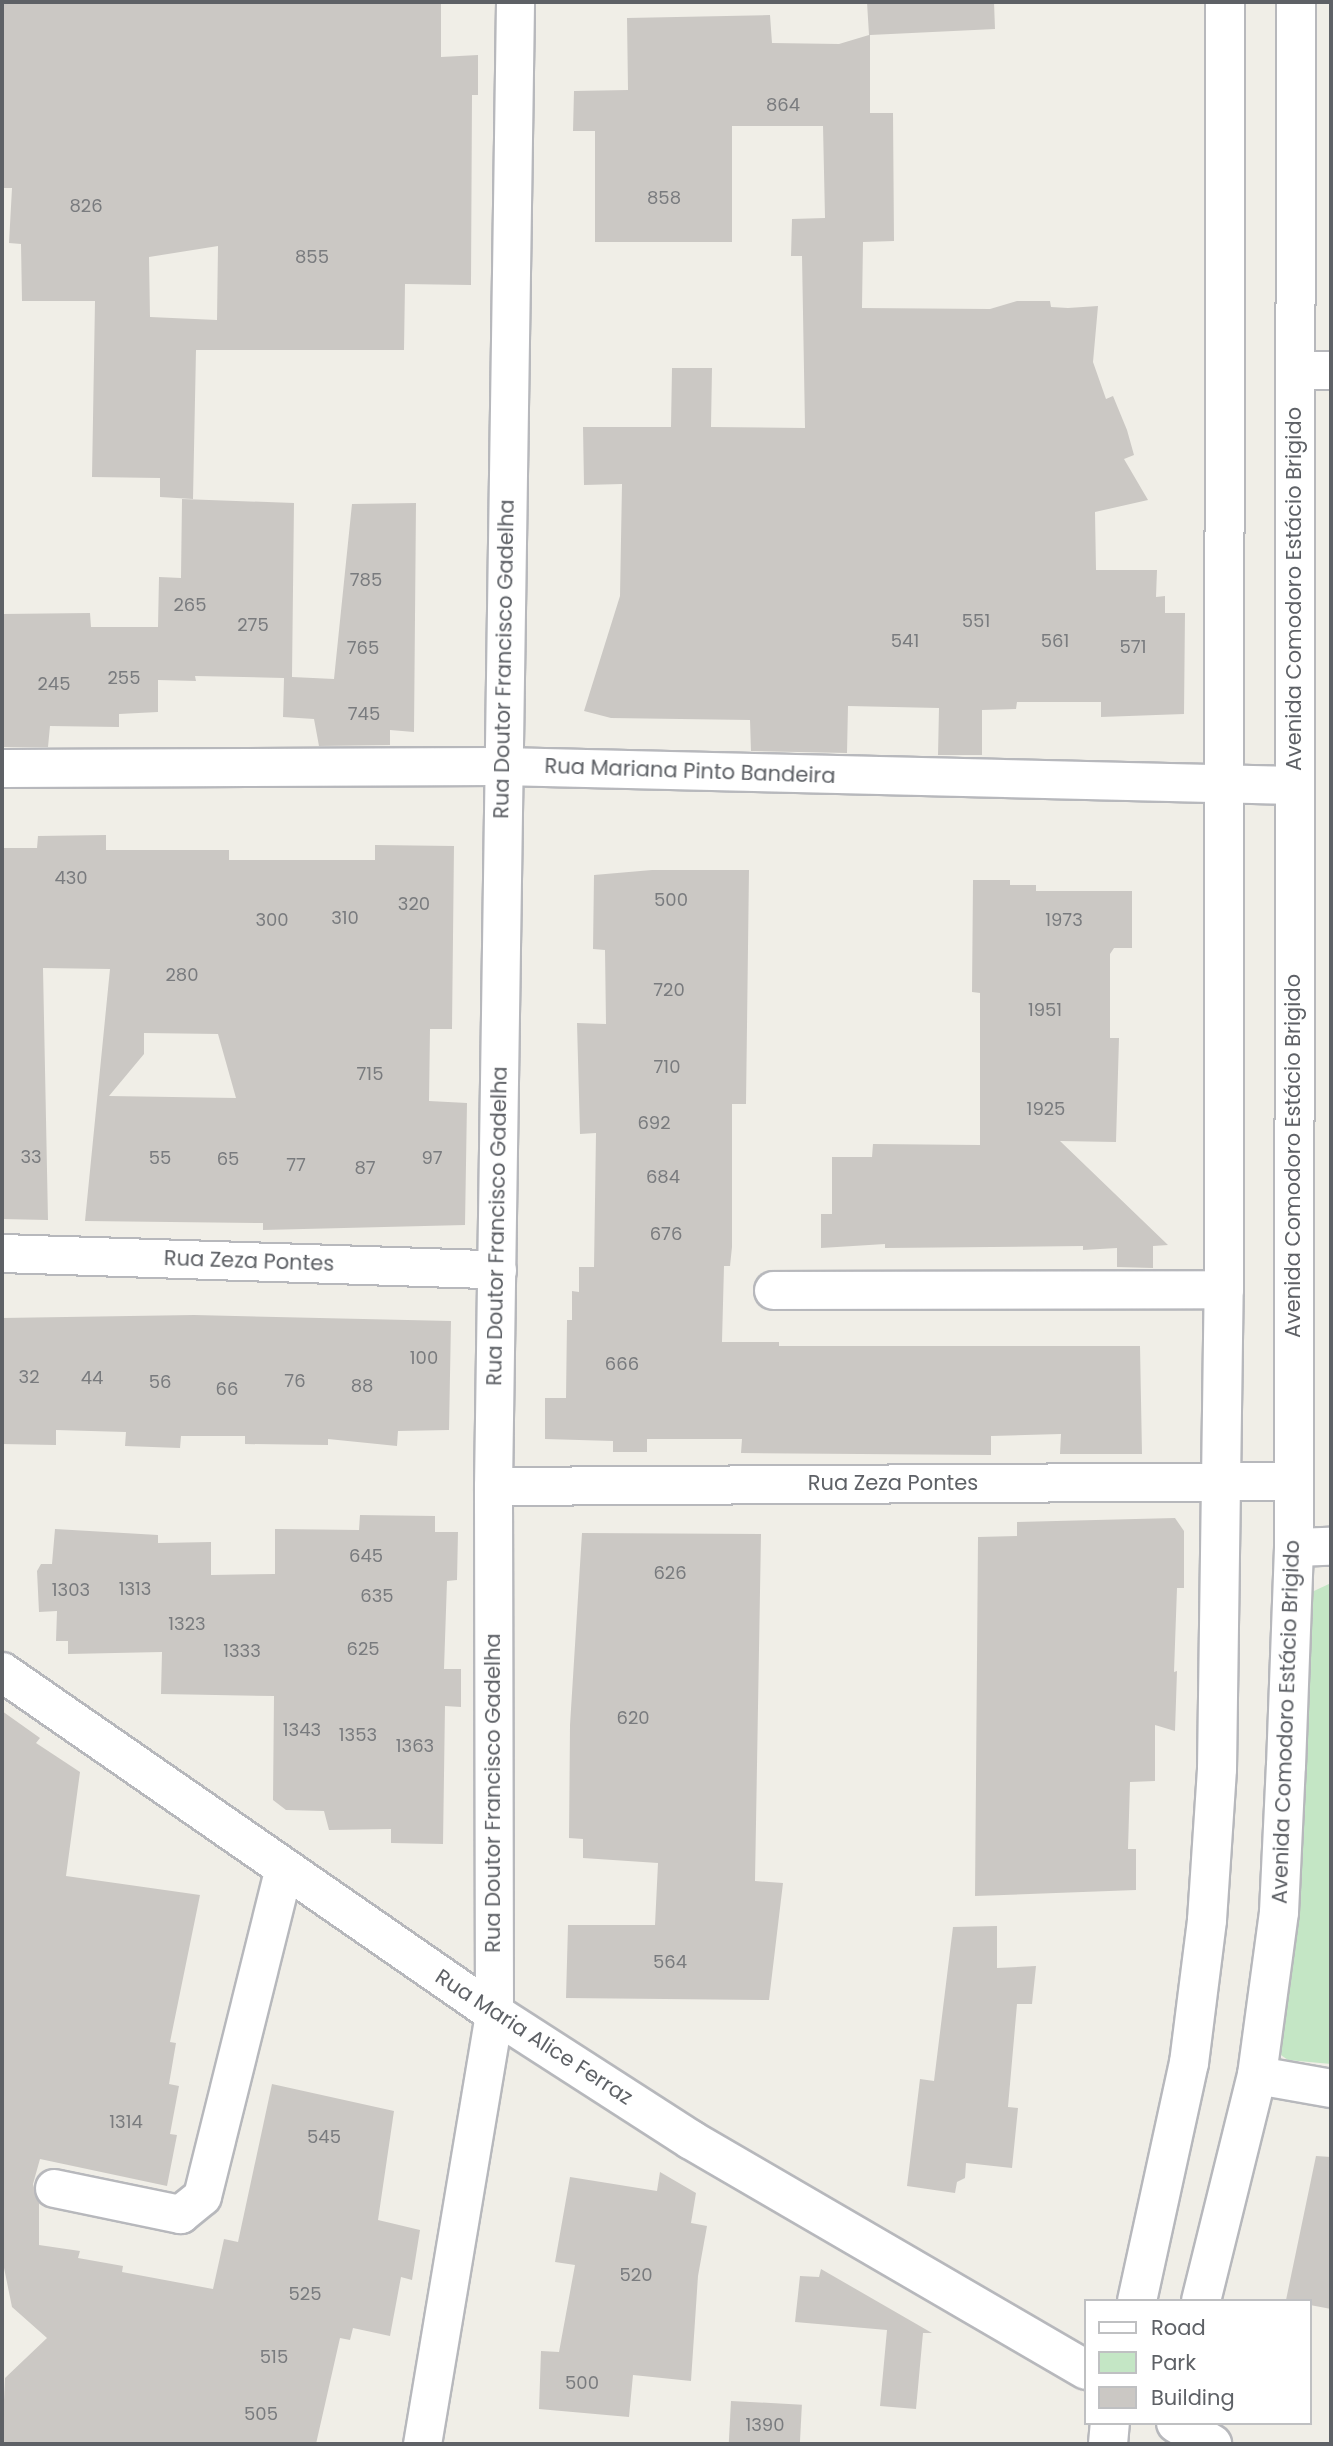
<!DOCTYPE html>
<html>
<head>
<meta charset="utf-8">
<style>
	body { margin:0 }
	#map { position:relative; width:1333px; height:2446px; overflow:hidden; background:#f0eee7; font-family:Poppins,sans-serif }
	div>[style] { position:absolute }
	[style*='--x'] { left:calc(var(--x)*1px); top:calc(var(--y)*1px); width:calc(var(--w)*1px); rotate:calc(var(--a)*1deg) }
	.green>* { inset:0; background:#c4e6c5 }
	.building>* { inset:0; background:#cbc8c4; transform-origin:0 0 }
	.roads { filter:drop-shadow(2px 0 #b7b8bc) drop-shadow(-2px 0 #b7b8bc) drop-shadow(0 2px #b7b8bc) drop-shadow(0 -2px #b7b8bc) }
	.street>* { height:37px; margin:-18.5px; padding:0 18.5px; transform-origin:18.5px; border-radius:18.5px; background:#fff }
	.secondary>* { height:38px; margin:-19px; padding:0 19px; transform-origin:19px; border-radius:19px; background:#fff }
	span { translate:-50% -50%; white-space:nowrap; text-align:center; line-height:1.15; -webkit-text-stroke:5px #fff; paint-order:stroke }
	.number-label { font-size:18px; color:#797b7e }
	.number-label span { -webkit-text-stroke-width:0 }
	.street-label { font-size:21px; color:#5e6166 }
	.frame { position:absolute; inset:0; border:4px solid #5e6166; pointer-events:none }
	.legend { position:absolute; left:1084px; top:2299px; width:228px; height:126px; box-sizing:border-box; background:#fff; border:2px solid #bfc0c2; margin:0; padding:9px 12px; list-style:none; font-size:21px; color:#5e6166 }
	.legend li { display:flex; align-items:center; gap:14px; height:35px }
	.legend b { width:35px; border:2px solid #bfc0c2 }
</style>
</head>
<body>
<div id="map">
	<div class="green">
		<div style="clip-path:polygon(1331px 1583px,1331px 2064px,1288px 2060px,1278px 2053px,1299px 1598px)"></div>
	</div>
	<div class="building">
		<div style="clip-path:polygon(evenodd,2px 2px,441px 2px,441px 57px,478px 55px,478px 95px,472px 95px,471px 285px,405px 284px,404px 350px,196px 350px,193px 499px,160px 497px,160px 478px,92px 477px,95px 301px,22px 301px,21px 244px,9px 243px,12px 188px,2px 188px,2px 2px,218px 246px,217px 320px,150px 317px,149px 257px,218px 246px)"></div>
		<div style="clip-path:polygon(867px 2px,994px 2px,995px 29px,870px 35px,870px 113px,893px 113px,894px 241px,863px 242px,862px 308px,990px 309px,1017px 301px,1050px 301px,1051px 307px,1068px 308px,1098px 306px,1093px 362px,1106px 399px,1113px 396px,1127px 430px,1134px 455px,1124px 459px,1148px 500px,1095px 512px,1096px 570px,1157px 570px,1156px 597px,1165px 596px,1165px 613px,1185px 613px,1184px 714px,1101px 717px,1101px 702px,1017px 702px,1016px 709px,982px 710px,982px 755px,938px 755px,939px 708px,848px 706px,847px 753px,751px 751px,750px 720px,611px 718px,584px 711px,620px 596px,622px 484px,584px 485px,583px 427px,671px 427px,672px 368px,712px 368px,711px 427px,805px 428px,802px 256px,791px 256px,792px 219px,825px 218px,823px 126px,732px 126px,732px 242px,595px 242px,595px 131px,573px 131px,574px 91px,628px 90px,627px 18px,770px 15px,772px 43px,839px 44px,869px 35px)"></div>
		<div style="clip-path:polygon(182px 499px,294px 503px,292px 677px,334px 679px,352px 504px,416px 503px,414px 732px,390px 730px,390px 745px,319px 746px,314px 719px,283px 717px,284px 678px,195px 676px,196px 681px,158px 680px,158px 712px,119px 714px,119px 727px,50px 726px,48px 747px,2px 747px,2px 614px,90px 613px,91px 627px,158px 627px,159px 577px,181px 578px)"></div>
		<div style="clip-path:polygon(evenodd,106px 835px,106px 850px,229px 850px,229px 860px,375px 860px,375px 845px,454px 846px,452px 1029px,430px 1029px,429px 1101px,467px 1103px,465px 1225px,263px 1230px,263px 1223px,85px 1221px,110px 969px,43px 968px,48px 1220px,2px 1219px,2px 848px,37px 848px,38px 836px,106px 835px,144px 1033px,218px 1034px,236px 1098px,109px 1096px,144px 1054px,144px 1033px)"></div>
		<div style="clip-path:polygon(652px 870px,749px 870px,746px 1104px,732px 1104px,732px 1247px,730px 1266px,724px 1266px,722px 1342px,779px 1342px,779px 1346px,1140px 1346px,1142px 1454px,1060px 1454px,1061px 1434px,991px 1436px,991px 1455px,741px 1453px,742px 1439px,647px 1439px,647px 1452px,613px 1452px,613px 1441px,545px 1439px,545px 1398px,566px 1398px,567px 1320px,572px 1320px,572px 1291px,579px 1292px,579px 1267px,594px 1267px,596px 1133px,580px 1134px,577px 1023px,606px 1024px,605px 950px,593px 949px,594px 875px)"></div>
		<div style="clip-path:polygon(973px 880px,1010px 880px,1010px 885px,1036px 885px,1036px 891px,1132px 891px,1132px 948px,1114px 948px,1110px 954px,1110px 1038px,1119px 1038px,1116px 1142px,1060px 1141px,1168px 1245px,1153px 1246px,1153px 1268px,1117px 1267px,1117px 1248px,1083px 1250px,1083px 1246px,885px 1248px,885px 1244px,821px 1248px,821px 1214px,832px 1214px,832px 1157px,872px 1157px,873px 1144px,980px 1145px,980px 993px,972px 992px)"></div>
		<div style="clip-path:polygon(194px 1315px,451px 1321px,449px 1430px,398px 1431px,397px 1446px,328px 1439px,328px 1445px,245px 1444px,245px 1436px,181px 1436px,180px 1448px,125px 1446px,126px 1432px,56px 1430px,56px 1445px,2px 1444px,2px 1318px)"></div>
		<div style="clip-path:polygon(360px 1515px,435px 1516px,435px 1532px,458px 1532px,457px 1580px,447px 1581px,444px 1669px,461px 1669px,461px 1707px,445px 1706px,443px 1844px,391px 1843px,391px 1829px,329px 1830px,324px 1811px,286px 1810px,273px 1800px,274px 1696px,161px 1694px,162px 1652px,68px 1654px,68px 1641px,56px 1641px,57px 1611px,39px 1612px,37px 1571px,41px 1564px,52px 1564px,55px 1529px,158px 1535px,158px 1543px,211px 1542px,211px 1575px,275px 1574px,275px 1529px,359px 1530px)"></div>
		<div style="clip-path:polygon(1175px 1518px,1184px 1531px,1184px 1588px,1177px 1588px,1174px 1672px,1177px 1671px,1175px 1731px,1155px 1725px,1155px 1781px,1130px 1782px,1128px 1849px,1136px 1849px,1136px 1890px,975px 1896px,978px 1537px,1017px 1536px,1017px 1522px)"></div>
		<div style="clip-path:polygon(582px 1533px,761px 1534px,755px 1881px,783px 1883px,769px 2000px,566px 1998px,568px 1925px,655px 1925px,658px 1863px,583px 1858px,583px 1839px,569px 1838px,570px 1725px)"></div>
		<div style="clip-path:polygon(2px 1711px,40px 1738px,36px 1743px,80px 1772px,66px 1876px,200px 1895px,170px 2042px,176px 2043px,169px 2084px,179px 2086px,170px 2134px,177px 2135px,167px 2186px,40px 2159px,33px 2184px,39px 2203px,39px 2245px,80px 2251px,78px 2258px,123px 2266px,122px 2272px,213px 2289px,224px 2239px,238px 2242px,272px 2084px,394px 2111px,378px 2220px,420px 2230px,412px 2280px,401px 2277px,390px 2336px,353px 2328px,350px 2340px,340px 2338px,316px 2444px,2px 2444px,5px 2378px,47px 2338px,12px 2307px,2px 2258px)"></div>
		<div style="clip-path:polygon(997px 1926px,997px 1968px,1036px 1966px,1032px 2004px,1017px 2004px,1008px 2107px,1018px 2108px,1012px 2168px,966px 2163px,965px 2178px,957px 2182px,955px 2193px,907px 2186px,920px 2079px,934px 2081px,953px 1927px)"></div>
		<div style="clip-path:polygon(1316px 2156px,1331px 2157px,1331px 2309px,1310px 2305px,1310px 2301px,1286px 2300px)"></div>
		<div style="clip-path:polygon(660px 2172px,696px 2193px,691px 2223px,707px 2226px,698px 2276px,691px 2381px,633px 2375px,629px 2417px,539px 2409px,541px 2351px,559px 2352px,575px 2265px,555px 2262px,570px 2177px,657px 2191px)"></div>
		<div style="clip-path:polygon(821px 2269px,932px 2333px,923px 2333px,916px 2409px,880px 2406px,887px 2330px,795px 2322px,800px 2276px,819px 2277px)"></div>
		<div style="left:731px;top:2401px;width:71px;height:43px;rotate:3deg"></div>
	</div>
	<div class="roads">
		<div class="street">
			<div style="--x:1294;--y:370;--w:37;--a:0"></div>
			<div style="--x:2;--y:768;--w:500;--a:-0.23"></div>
			<div style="--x:502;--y:766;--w:792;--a:1.37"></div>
			<div style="--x:2;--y:1253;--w:495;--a:1.9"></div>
			<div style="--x:773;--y:1290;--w:451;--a:-0.1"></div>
			<div style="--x:493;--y:1486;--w:801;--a:-0.36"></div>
			<div style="--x:1294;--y:1547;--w:37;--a:-2"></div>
			<div style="--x:1257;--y:2075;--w:75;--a:10"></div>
			<div style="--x:54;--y:2188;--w:129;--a:11.7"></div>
			<div style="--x:180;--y:2214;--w:28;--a:-39"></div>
			<div style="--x:202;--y:2196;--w:338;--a:-76"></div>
			<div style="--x:422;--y:2444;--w:437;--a:-80.5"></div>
			<div style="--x:494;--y:2013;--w:527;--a:-90.11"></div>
			<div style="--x:493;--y:1486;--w:1484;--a:-89.15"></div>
		</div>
		<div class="secondary">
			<div style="--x:2;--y:1672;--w:599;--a:34.73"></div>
			<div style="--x:494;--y:2013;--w:234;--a:32.8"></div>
			<div style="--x:691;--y:2140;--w:457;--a:30.2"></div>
			<div style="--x:1137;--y:2301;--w:244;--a:-77.7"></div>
			<div style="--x:1189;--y:2063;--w:144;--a:-82.8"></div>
			<div style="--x:1207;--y:1920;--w:151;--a:-86.2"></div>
			<div style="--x:1217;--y:1769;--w:480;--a:-89.2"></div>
			<div style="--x:1224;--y:1289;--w:1287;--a:-89.96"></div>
			<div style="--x:1201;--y:2301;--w:233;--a:-76.1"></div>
			<div style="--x:1257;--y:2075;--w:164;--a:-82.3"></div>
			<div style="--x:1279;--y:1912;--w:146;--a:-87.3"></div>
			<div style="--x:1286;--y:1766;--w:219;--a:-87.9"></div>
			<div style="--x:1294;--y:1547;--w:1545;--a:-89.93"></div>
			<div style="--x:1176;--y:2423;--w:42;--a:30.3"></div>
			<div style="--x:1108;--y:2444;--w:21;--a:-85"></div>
		</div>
	</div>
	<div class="number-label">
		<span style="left:783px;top:105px">864</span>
		<span style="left:664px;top:198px">858</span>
		<span style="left:86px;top:206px">826</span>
		<span style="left:312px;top:257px">855</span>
		<span style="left:366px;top:580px">785</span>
		<span style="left:190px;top:605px">265</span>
		<span style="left:976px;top:621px">551</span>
		<span style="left:253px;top:625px">275</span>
		<span style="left:905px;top:641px">541</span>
		<span style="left:1055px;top:641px">561</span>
		<span style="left:1133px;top:647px">571</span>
		<span style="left:363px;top:648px">765</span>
		<span style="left:124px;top:678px">255</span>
		<span style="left:54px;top:684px">245</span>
		<span style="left:364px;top:714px">745</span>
		<span style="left:71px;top:878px">430</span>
		<span style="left:671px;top:900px">500</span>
		<span style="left:414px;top:904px">320</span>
		<span style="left:345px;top:918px">310</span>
		<span style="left:272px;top:920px">300</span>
		<span style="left:1064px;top:920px">1973</span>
		<span style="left:182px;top:975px">280</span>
		<span style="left:669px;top:990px">720</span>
		<span style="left:1045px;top:1010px">1951</span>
		<span style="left:667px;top:1067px">710</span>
		<span style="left:370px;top:1074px">715</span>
		<span style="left:1046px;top:1109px">1925</span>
		<span style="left:654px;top:1123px">692</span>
		<span style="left:31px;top:1157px">33</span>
		<span style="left:160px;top:1158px">55</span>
		<span style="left:432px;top:1158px">97</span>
		<span style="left:228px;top:1159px">65</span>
		<span style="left:296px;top:1165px">77</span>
		<span style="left:365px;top:1168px">87</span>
		<span style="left:663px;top:1177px">684</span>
		<span style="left:666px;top:1234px">676</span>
		<span style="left:424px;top:1358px">100</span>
		<span style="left:622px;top:1364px">666</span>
		<span style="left:29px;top:1377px">32</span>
		<span style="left:92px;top:1378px">44</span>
		<span style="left:295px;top:1381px">76</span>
		<span style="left:160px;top:1382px">56</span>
		<span style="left:362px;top:1386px">88</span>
		<span style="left:227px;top:1389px">66</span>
		<span style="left:366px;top:1556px">645</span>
		<span style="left:670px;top:1573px">626</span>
		<span style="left:135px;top:1589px">1313</span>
		<span style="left:71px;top:1590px">1303</span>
		<span style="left:377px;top:1596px">635</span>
		<span style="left:187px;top:1624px">1323</span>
		<span style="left:363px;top:1649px">625</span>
		<span style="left:242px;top:1651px">1333</span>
		<span style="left:633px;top:1718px">620</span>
		<span style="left:302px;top:1730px">1343</span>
		<span style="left:358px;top:1735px">1353</span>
		<span style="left:415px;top:1746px">1363</span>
		<span style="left:670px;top:1962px">564</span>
		<span style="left:126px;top:2122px">1314</span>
		<span style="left:324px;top:2137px">545</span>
		<span style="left:636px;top:2275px">520</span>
		<span style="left:305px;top:2294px">525</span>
		<span style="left:274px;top:2357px">515</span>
		<span style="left:582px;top:2383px">500</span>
		<span style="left:261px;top:2414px">505</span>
		<span style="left:765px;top:2425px">1390</span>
	</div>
	<div class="street-label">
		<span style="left:1294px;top:589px;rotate:-90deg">Avenida Comodoro Estácio Brigido</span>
		<span style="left:504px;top:659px;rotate:-89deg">Rua Doutor Francisco Gadelha</span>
		<span style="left:690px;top:771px;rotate:2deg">Rua Mariana Pinto Bandeira</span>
		<span style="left:1293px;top:1156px;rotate:-90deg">Avenida Comodoro Estácio Brigido</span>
		<span style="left:497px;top:1226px;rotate:-89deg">Rua Doutor Francisco Gadelha</span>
		<span style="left:249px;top:1261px;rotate:2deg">Rua Zeza Pontes</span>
		<span style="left:893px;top:1483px">Rua Zeza Pontes</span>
		<span style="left:1286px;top:1722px;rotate:-88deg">Avenida Comodoro Estácio Brigido</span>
		<span style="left:493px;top:1793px;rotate:-90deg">Rua Doutor Francisco Gadelha</span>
		<span style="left:534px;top:2037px;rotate:33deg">Rua Maria Alice Ferraz</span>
	</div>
	<div class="frame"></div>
	<ul class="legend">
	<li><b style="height:9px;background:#fff"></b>Road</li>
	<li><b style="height:19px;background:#c4e6c5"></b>Park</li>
	<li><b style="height:19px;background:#cbc8c4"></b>Building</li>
	</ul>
</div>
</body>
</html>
